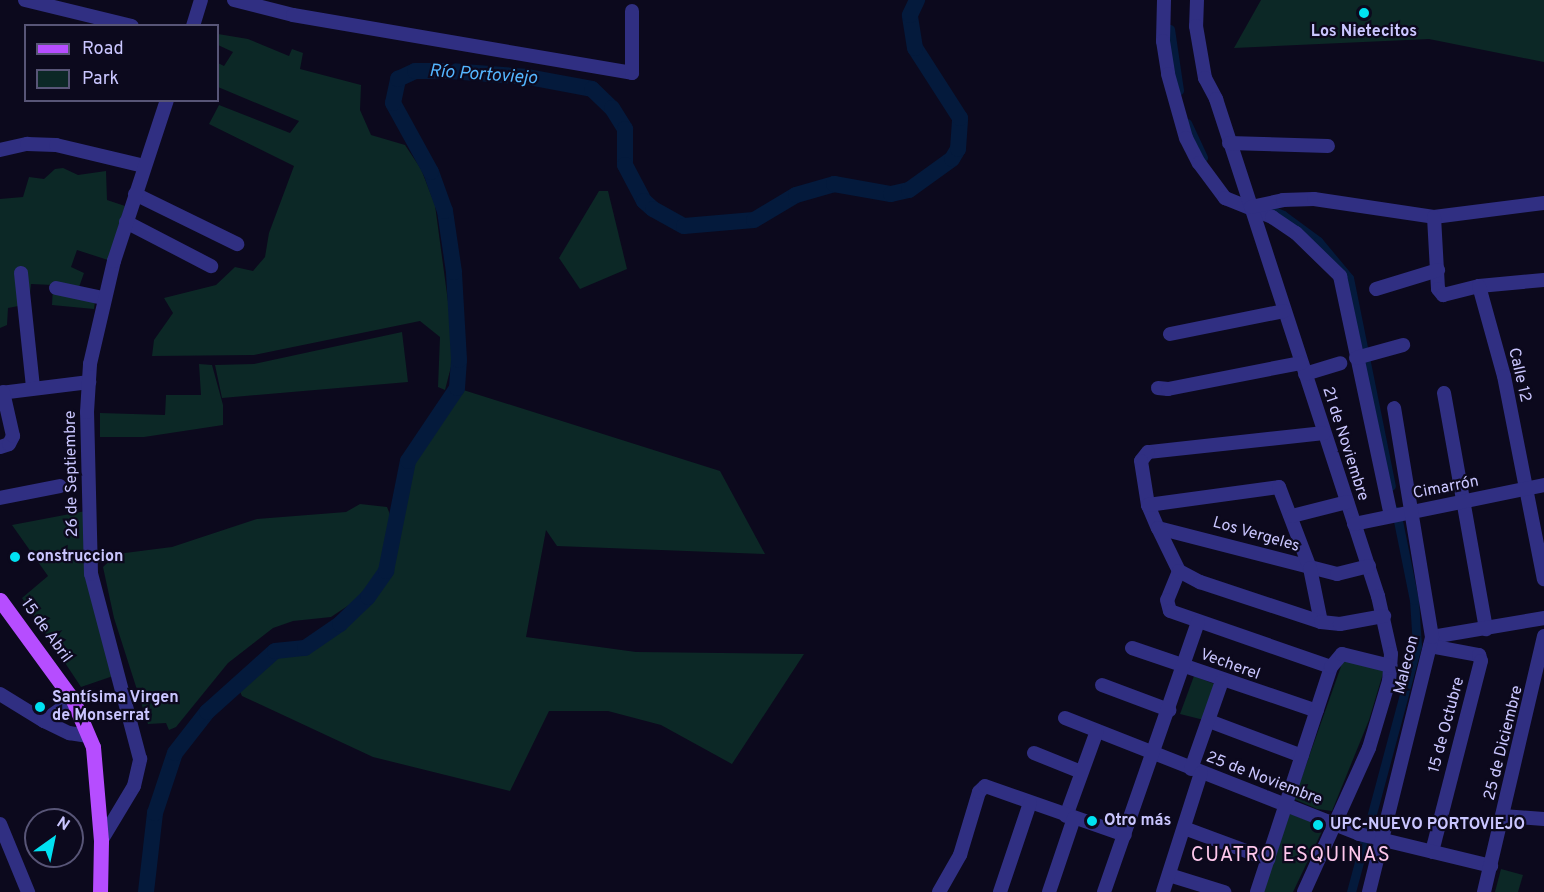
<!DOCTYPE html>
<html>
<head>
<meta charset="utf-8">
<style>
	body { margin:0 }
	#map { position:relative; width:1544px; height:892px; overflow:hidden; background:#0c091d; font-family:Overpass,sans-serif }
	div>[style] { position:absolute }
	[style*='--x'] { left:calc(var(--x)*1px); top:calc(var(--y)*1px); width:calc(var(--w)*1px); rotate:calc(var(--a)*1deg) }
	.green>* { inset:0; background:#0c2826 }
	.canal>* { height:9px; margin:-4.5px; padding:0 4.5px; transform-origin:4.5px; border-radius:4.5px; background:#041a3c }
	.river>* { height:16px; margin:-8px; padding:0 8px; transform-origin:8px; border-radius:8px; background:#041a3c }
	.minor>* { height:14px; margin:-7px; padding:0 7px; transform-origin:7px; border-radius:7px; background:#302f82 }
	.major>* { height:15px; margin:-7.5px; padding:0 7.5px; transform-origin:7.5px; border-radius:7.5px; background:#b64dff }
	.dots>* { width:16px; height:16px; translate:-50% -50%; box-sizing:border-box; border:3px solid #0c091d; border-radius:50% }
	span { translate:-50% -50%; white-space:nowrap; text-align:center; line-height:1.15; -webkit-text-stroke:4.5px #0c091d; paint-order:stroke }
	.poi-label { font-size:16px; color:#cac6ff; font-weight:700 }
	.left { translate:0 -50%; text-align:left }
	.street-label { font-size:16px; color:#cac6ff }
	.water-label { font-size:18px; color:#54b6ff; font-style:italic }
	.quarter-label { font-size:20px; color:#ffc8ed; letter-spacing:1.5px }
	.legend { position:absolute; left:24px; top:24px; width:195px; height:78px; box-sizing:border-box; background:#0c091d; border:2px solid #585577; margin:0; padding:8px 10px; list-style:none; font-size:18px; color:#cac6ff }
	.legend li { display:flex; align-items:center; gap:12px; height:30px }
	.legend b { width:30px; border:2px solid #585577 }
	.north { position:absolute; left:24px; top:808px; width:60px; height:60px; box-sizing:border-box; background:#0c091d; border:2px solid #585577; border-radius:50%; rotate:33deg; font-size:16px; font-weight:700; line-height:24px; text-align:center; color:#cac6ff }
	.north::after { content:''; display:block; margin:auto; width:21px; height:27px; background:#00e1f1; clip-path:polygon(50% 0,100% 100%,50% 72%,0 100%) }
</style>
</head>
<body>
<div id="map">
	<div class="green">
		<div style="clip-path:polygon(1261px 0,1544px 0,1544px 62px,1429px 39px,1234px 48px)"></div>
		<div style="clip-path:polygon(218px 34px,248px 39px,289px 56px,292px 49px,303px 53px,300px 69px,361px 85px,360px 110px,371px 135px,405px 145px,421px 169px,435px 205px,449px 309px,454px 355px,445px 390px,438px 387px,440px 337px,420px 321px,254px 355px,152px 356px,154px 340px,173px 313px,164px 298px,216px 285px,235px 267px,253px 271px,265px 257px,269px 233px,294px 166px,209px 124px,219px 105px,290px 133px,299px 121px,218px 87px,218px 63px,224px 66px,233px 52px,218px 45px)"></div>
		<div style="clip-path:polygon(63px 168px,78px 175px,106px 171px,107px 200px,125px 206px,108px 260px,77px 250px,71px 267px,84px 273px,78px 290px,95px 301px,94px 309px,52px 305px,53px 285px,31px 284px,29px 304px,8px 308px,7px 325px,0 328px,0 199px,23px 197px,29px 177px,44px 179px,55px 169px)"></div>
		<div style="clip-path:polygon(599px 191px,608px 191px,627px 269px,580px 289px,559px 258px)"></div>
		<div style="clip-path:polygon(402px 332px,408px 382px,222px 398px,215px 365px,254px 364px)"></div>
		<div style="clip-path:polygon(199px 364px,212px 365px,223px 405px,223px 425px,144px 437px,100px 437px,100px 413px,165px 415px,166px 395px,201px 395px)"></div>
		<div style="clip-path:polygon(457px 388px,720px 471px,765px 554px,557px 546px,546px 530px,526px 637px,636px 652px,804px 654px,732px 764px,661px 725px,608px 711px,549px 711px,510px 791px,373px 757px,242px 696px,236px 683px,275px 651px,305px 648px,335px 627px,368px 597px,386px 571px,403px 480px)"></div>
		<div style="clip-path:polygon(360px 504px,387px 507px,391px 517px,382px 566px,361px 597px,331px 617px,293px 621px,273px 628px,228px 663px,176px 727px,169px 730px,166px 723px,148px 724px,114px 618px,103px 567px,117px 554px,172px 547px,257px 519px,346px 512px)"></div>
		<div style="clip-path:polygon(91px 510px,95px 582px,119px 674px,81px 687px,22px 598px,48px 576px,12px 525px)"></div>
		<div style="clip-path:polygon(1344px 658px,1384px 670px,1369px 720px,1332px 811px,1317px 809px,1294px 799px)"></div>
		<div style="clip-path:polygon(1194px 676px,1217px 685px,1208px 721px,1180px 714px)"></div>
		<div style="clip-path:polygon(1283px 811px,1324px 827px,1293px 892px,1259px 892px)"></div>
		<div style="clip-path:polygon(1501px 869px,1523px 875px,1518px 892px,1495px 892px)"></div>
	</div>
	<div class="canal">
		<div style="--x:1170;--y:29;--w:62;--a:81.6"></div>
		<div style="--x:1187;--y:123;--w:38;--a:65"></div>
		<div style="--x:1261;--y:206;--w:24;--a:22"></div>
		<div style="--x:1283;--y:215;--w:44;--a:36.6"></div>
		<div style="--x:1318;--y:241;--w:48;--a:50"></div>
		<div style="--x:1349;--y:278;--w:212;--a:78.6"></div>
		<div style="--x:1351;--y:892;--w:255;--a:-75"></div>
		<div style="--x:1417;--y:646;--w:46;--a:-93.7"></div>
		<div style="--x:1414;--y:600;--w:91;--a:-101.4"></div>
	</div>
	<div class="river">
		<div style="--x:146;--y:892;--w:80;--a:-83.5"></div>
		<div style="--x:155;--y:813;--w:63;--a:-71.6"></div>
		<div style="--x:175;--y:753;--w:52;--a:-52"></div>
		<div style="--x:207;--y:712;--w:91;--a:-41.9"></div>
		<div style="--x:275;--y:651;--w:30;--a:-6"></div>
		<div style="--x:305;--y:648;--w:42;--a:-34.4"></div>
		<div style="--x:340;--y:624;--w:39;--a:-44"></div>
		<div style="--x:368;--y:597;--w:32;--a:-55"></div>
		<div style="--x:386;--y:571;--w:112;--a:-78.7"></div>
		<div style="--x:408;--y:461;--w:88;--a:-56.1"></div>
		<div style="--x:457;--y:388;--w:28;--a:-86"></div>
		<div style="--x:459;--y:360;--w:88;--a:-93.3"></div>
		<div style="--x:454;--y:272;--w:62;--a:-98.4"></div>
		<div style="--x:445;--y:211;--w:41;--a:-109.7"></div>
		<div style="--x:431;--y:172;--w:79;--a:-118.8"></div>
		<div style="--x:393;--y:103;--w:25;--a:-78"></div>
		<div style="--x:398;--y:79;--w:19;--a:-25"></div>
		<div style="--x:415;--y:71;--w:35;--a:0"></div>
		<div style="--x:450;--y:71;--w:78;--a:4.4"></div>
		<div style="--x:528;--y:77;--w:65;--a:10.6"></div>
		<div style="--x:592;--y:89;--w:28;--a:44"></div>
		<div style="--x:612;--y:108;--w:25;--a:58"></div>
		<div style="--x:625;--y:129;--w:36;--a:90"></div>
		<div style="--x:625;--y:165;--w:41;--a:62.2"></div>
		<div style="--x:644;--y:201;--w:12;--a:42"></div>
		<div style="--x:653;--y:209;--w:35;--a:29"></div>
		<div style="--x:684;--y:226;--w:70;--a:-4.9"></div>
		<div style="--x:754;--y:220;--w:49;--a:-30.8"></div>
		<div style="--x:796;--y:195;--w:40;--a:-16"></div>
		<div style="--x:834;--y:184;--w:58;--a:10"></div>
		<div style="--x:891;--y:194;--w:18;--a:-13"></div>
		<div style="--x:909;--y:190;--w:53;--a:-35.8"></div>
		<div style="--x:952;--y:159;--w:12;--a:-59"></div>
		<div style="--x:958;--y:149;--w:31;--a:-86"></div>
		<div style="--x:960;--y:118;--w:83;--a:-122.7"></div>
		<div style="--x:915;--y:48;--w:33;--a:-99"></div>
		<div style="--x:910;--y:15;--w:17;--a:-65"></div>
	</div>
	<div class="minor">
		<div style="--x:25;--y:0;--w:110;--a:13.7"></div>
		<div style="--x:234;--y:0;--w:61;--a:14.3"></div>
		<div style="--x:293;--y:15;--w:344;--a:9.7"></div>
		<div style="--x:632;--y:73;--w:62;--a:-90"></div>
		<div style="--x:1164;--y:0;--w:41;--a:91.4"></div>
		<div style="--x:1163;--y:41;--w:33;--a:81"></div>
		<div style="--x:1168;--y:74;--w:66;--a:74.3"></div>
		<div style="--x:1186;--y:138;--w:28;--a:63"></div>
		<div style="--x:1199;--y:163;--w:44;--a:53.4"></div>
		<div style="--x:1225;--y:198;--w:51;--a:22"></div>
		<div style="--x:1272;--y:217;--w:29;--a:34"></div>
		<div style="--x:1296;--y:233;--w:62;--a:44.3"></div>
		<div style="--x:1340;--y:276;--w:245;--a:78"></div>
		<div style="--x:1197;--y:0;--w:26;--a:92"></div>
		<div style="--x:1196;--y:26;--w:53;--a:80.2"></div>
		<div style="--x:1205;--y:78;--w:24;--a:62"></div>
		<div style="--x:1216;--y:99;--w:523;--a:71.95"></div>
		<div style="--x:1378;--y:596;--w:59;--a:77.4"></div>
		<div style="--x:1391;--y:654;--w:27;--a:94"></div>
		<div style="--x:1389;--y:681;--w:70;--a:106.6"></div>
		<div style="--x:1369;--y:748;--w:158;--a:114.3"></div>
		<div style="--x:193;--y:26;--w:27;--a:-73"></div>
		<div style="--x:1229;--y:143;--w:99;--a:1.7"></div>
		<div style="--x:0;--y:150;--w:28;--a:-13"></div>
		<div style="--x:27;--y:144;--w:29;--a:2"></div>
		<div style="--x:56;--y:145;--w:90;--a:13.4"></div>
		<div style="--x:135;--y:194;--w:114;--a:26.1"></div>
		<div style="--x:1251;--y:207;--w:33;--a:-12"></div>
		<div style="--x:1283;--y:200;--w:31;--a:-2"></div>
		<div style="--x:1314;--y:199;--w:121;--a:8.5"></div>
		<div style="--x:1434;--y:217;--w:111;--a:-7.3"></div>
		<div style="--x:1434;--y:217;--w:72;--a:86.8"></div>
		<div style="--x:1438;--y:289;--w:8;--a:50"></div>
		<div style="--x:1443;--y:295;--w:37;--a:-14"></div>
		<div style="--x:1479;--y:286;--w:65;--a:-5.3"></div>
		<div style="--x:126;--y:222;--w:96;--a:27.4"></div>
		<div style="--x:21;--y:273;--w:116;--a:84"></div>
		<div style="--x:1479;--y:286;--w:93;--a:74.5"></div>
		<div style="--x:1504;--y:376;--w:207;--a:78.9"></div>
		<div style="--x:56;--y:288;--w:48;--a:12"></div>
		<div style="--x:1376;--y:289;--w:65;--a:-17"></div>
		<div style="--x:1170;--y:334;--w:116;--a:-11.4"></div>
		<div style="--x:1356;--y:358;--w:49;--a:-15.5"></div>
		<div style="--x:1305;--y:374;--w:37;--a:-17"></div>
		<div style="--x:1158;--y:388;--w:10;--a:6"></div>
		<div style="--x:1168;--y:389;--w:136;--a:-11.1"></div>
		<div style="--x:0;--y:393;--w:90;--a:-7"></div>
		<div style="--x:1444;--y:393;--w:240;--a:79.9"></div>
		<div style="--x:1324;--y:433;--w:177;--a:173.8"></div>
		<div style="--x:1148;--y:452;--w:11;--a:128"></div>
		<div style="--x:1141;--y:461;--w:45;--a:81"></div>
		<div style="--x:1148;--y:505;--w:25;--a:67"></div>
		<div style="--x:1158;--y:528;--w:185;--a:14.4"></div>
		<div style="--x:1337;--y:574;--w:33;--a:-14"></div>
		<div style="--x:0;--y:447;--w:9;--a:-18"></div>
		<div style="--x:9;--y:444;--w:9;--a:-63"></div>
		<div style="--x:13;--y:436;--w:45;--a:-102.8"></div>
		<div style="--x:0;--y:498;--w:61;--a:-11.3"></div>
		<div style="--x:1148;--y:505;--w:132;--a:-7.8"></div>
		<div style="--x:1279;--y:487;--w:87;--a:69.1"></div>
		<div style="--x:1310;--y:568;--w:55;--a:78.5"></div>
		<div style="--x:1292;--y:516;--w:57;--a:-14.3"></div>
		<div style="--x:1354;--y:524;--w:194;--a:-11.6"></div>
		<div style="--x:1158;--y:528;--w:48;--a:64"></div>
		<div style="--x:1179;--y:571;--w:31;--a:112"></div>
		<div style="--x:1167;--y:600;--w:11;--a:75"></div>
		<div style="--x:1170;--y:611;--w:170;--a:19.2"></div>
		<div style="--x:1179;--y:571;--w:24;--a:28"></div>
		<div style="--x:1200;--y:582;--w:127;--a:18.3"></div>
		<div style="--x:1321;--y:622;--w:19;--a:6"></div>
		<div style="--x:1340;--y:624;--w:45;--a:-10.3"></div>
		<div style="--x:1432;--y:637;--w:114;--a:-9.6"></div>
		<div style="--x:1430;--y:646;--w:50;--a:10.4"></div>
		<div style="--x:1479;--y:655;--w:6;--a:72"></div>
		<div style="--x:1481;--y:661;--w:197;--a:104.4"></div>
		<div style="--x:1132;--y:648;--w:195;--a:18.8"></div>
		<div style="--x:1102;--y:685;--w:72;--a:20.5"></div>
		<div style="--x:0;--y:694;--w:52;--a:31.5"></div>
		<div style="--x:44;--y:721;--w:36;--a:-36"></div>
		<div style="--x:1065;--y:718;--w:316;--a:21.5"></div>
		<div style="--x:1359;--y:834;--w:136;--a:13.6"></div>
		<div style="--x:44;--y:721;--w:28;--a:26"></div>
		<div style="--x:69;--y:733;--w:20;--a:9"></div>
		<div style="--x:1209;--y:721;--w:99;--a:20.6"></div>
		<div style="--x:1034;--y:753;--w:51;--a:22"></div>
		<div style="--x:1191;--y:769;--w:93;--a:-70.6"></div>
		<div style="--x:1066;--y:816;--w:90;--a:-70"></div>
		<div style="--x:1503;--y:816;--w:41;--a:4.2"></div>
		<div style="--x:0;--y:824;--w:74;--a:67.6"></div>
		<div style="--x:1184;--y:828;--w:90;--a:20.3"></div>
		<div style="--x:101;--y:841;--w:64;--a:-59"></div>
		<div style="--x:134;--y:786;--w:28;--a:-77"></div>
		<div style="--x:140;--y:759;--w:191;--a:-104.8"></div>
		<div style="--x:91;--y:574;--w:162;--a:-91.4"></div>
		<div style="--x:87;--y:412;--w:48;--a:-86.4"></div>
		<div style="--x:90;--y:364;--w:106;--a:-76.9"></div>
		<div style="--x:114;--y:261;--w:169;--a:-71.8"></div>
		<div style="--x:1169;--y:875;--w:58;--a:17.2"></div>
		<div style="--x:939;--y:892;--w:43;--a:-60.4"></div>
		<div style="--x:960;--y:855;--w:66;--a:-73.2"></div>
		<div style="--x:979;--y:792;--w:8;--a:-45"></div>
		<div style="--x:985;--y:786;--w:148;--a:19.3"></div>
		<div style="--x:1000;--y:892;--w:94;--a:-71.4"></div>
		<div style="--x:1049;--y:892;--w:78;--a:-71.3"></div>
		<div style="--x:1104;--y:892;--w:286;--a:-70.8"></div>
		<div style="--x:1163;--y:892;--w:125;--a:-72.3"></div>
		<div style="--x:1257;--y:892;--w:237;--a:-71.8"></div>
		<div style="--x:1331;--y:667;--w:17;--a:-50"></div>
		<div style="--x:1342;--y:654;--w:50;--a:13.8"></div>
		<div style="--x:1369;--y:892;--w:263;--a:-76.1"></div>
		<div style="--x:1432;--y:637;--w:232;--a:-99.4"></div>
		<div style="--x:1484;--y:892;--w:263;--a:-76.8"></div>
	</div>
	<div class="major">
		<div style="--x:0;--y:600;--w:124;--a:53.9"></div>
		<div style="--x:73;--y:700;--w:51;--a:66.9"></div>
		<div style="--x:93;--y:747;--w:94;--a:85.1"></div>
		<div style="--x:101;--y:841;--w:51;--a:91.1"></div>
	</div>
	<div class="dots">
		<div style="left:1364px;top:13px;background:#00e1f1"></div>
		<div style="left:15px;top:557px;background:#00e1f1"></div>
		<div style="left:40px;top:707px;background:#00e1f1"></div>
		<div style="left:1092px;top:821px;background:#00e1f1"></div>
		<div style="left:1318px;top:825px;background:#00e1f1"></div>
	</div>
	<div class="poi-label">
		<span style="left:1364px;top:32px">Los Nietecitos</span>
		<span class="left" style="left:27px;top:557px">construccion</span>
		<span class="left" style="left:52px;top:707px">Santísima Virgen<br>de Monserrat</span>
		<span class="left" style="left:1104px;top:821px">Otro más</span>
		<span class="left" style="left:1330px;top:825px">UPC-NUEVO PORTOVIEJO</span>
	</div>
	<div class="street-label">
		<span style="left:1519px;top:375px;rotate:77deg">Calle 12</span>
		<span style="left:1345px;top:444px;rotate:72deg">21 de Noviembre</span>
		<span style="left:72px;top:474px;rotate:-91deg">26 de Septiembre</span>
		<span style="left:1446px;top:488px;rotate:-11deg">Cimarrón</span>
		<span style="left:1256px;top:535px;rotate:16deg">Los Vergeles</span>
		<span style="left:46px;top:631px;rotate:54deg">15 de Abril</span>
		<span style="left:1230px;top:665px;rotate:20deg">Vecherel</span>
		<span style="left:1407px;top:665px;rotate:-76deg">Malecon</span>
		<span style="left:1447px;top:725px;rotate:-75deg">15 de Octubre</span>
		<span style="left:1504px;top:743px;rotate:-76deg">25 de Diciembre</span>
		<span style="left:1264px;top:779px;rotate:21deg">25 de Noviembre</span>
	</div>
	<div class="water-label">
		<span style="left:483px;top:76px;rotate:4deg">Río Portoviejo</span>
	</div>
	<div class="quarter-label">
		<span style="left:1291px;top:856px">CUATRO ESQUINAS</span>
	</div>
	<ul class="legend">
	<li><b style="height:8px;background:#b64dff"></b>Road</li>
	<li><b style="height:16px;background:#0c2826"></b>Park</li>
	</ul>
	<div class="north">N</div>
</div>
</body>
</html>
